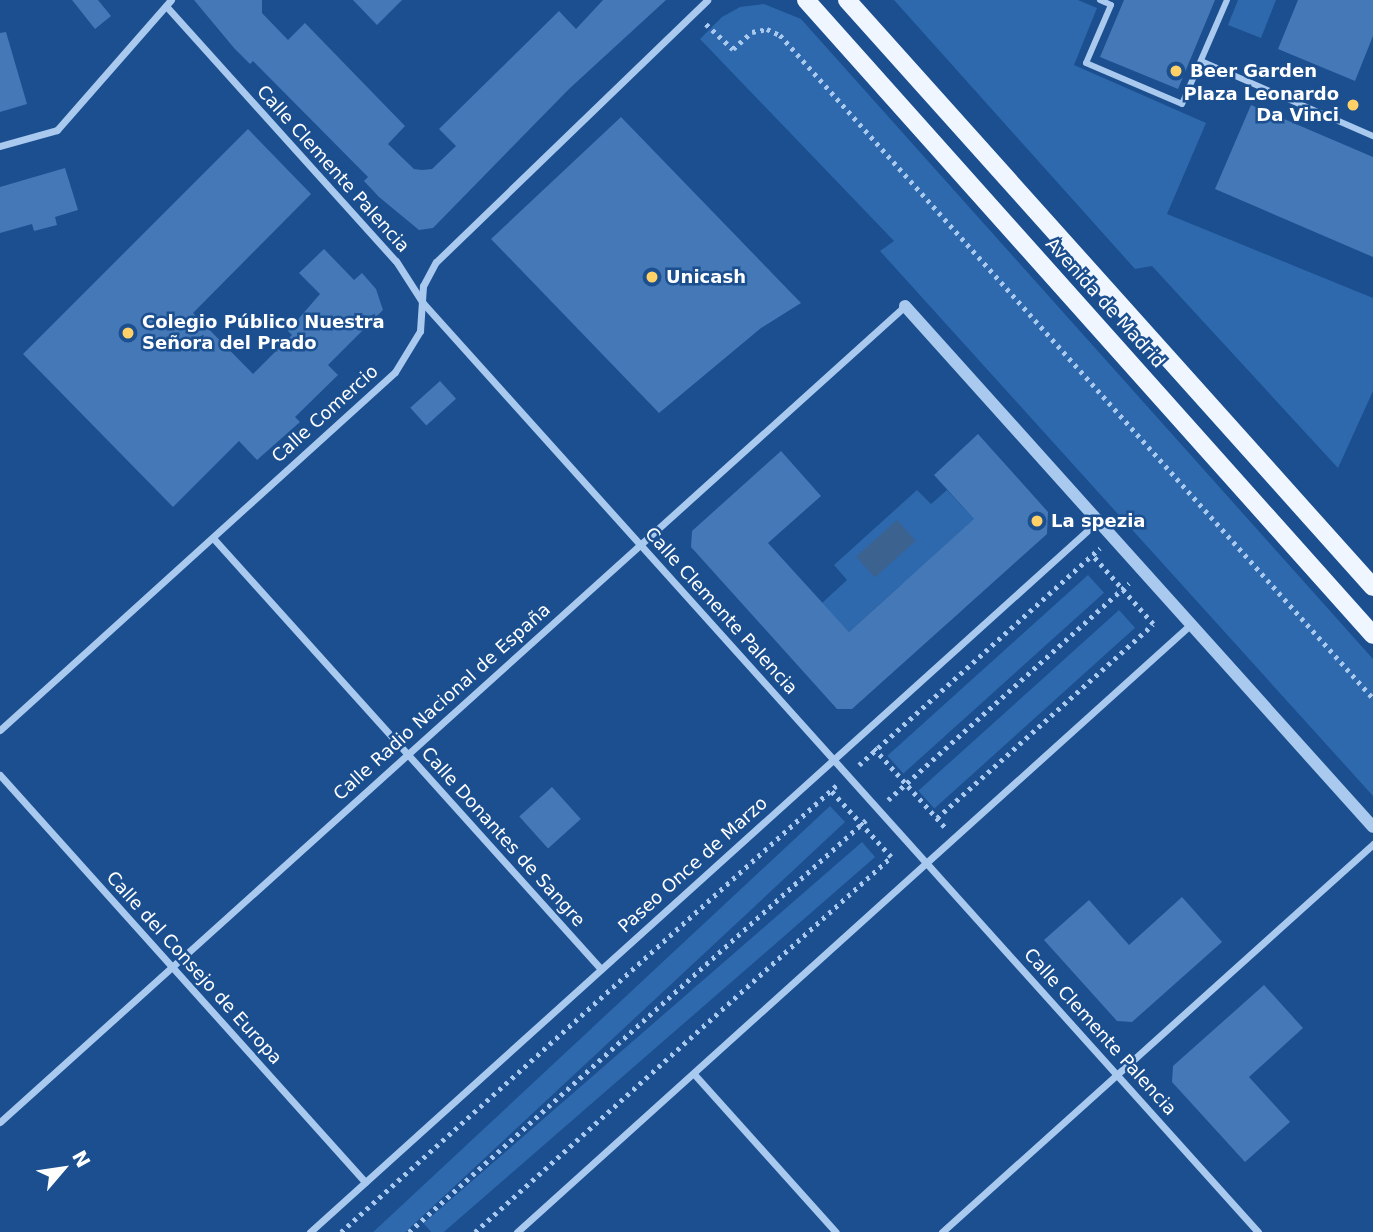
<!DOCTYPE html>
<html>
<head>
<meta charset="utf-8">
<style>
	body { margin:0 }
	#map { position:relative; width:1373px; height:1232px; overflow:hidden; background:#1b4f8f; font-family:"DejaVu Sans",sans-serif }
	div>[style] { position:absolute }
	[style*='--x'] { left:calc(var(--x)*1px); top:calc(var(--y)*1px); width:calc(var(--w)*1px); rotate:calc(var(--a)*1deg) }
	.green>* { inset:0; background:#2e69ad; transform-origin:0 0 }
	.water>* { inset:0; background:#3c6290; transform-origin:0 0 }
	.building>* { inset:0; background:#4478b7; transform-origin:0 0 }
	.path>* { height:4.5px; margin-top:-2.25px; transform-origin:0; background:repeating-linear-gradient(90deg,#a9c9ee 0 3.5px,transparent 0 8.5px) }
	.pedestrian>* { height:6px; margin:-3px; padding:0 3px; transform-origin:3px; border-radius:3px; background:#a9c9ee }
	.minor>* { height:7px; margin:-3.5px; padding:0 3.5px; transform-origin:3.5px; border-radius:3.5px; background:#a9c9ee }
	.tertiary>* { height:12px; margin:-6px; padding:0 6px; transform-origin:6px; border-radius:6px; background:#a9c9ee }
	.primary>* { height:18px; margin:-9px; padding:0 9px; transform-origin:9px; border-radius:9px; background:#f0f6ff }
	.dots>* { width:19px; height:19px; translate:-50% -50%; box-sizing:border-box; border:4px solid #1b4f8f; border-radius:50% }
	span { translate:-50% -50%; white-space:nowrap; text-align:center; line-height:1.15; -webkit-text-stroke:5px #1b4f8f; paint-order:stroke }
	.poi-label { font-size:18px; color:#fff; font-weight:700 }
	.left { translate:0 -50%; text-align:left }
	.right { translate:-100% -50%; text-align:right }
	.street-label { font-size:18px; color:#fff }
	.north { position:absolute; left:28px; top:1134px; width:70px; height:70px; -webkit-text-stroke:5px #1b4f8f; paint-order:stroke; rotate:61deg; font-size:19px; font-weight:700; line-height:28px; text-align:center; color:#fff }
	.north::after { content:''; display:block; margin:auto; width:24px; height:32px; background:#fff; clip-path:polygon(50% 0,100% 100%,50% 72%,0 100%) }
</style>
</head>
<body>
<div id="map">
	<div class="green">
		<div style="clip-path:polygon(894px 0,1078px 0,1097px 8px,1074px 65px,1206px 123px,1167px 214px,1373px 298px,1373px 391px,1338px 468px,1152px 266px,1135px 269px)"></div>
		<div style="clip-path:polygon(1238px 0,1276px 0,1261px 38px,1228px 25px)"></div>
		<div style="clip-path:polygon(764px 4px,801px 19px,1373px 659px,1373px 796px,880px 251px,894px 241px,700px 39px,722px 17px,740px 7px)"></div>
		<div style="clip-path:polygon(917px 490px,931px 504px,947px 490px,974px 519px,948px 599px,960px 612px,942px 628px,902px 584px,849px 632px,822px 603px,847px 580px,834px 565px)"></div>
		<div style="left:1088px;top:575px;width:24px;height:270px;rotate:48deg"></div>
		<div style="left:1119px;top:610px;width:24px;height:270px;rotate:48deg"></div>
		<div style="left:830px;top:806px;width:22px;height:636px;rotate:47deg"></div>
		<div style="left:862px;top:842px;width:20px;height:581px;rotate:49deg"></div>
	</div>
	<div class="water">
		<div style="left:897px;top:520px;width:28px;height:55px;rotate:48deg"></div>
	</div>
	<div class="building">
		<div style="clip-path:polygon(72px 0,98px 0,111px 16px,95px 29px)"></div>
		<div style="clip-path:polygon(194px 0,262px 0,262px 13px,288px 40px,305px 23px,405px 126px,388px 144px,414px 169px,422px 170px,432px 169px,456px 146px,439px 129px,559px 11px,576px 29px,603px 0,666px 0,569px 89px,433px 228px,419px 230px,379px 197px,364px 181px,368px 177px,253px 61px,250px 64px,234px 48px)"></div>
		<div style="clip-path:polygon(353px 0,402px 0,377px 25px)"></div>
		<div style="clip-path:polygon(1124px 0,1215px 0,1178px 89px,1100px 57px)"></div>
		<div style="clip-path:polygon(1298px 0,1373px 0,1373px 36px,1355px 81px,1278px 49px)"></div>
		<div style="clip-path:polygon(6px 32px,27px 104px,0 112px,0 33px)"></div>
		<div style="clip-path:polygon(1251px 105px,1373px 157px,1373px 257px,1215px 189px)"></div>
		<div style="clip-path:polygon(621px 117px,801px 303px,761px 328px,659px 413px,491px 239px)"></div>
		<div style="clip-path:polygon(248px 129px,311px 194px,193px 313px,253px 374px,292px 335px,288px 331px,320px 294px,299px 273px,324px 249px,354px 280px,362px 273px,376px 289px,383px 310px,328px 365px,338px 375px,295px 417px,300px 422px,257px 460px,239px 441px,173px 507px,23px 354px)"></div>
		<div style="clip-path:polygon(65px 168px,78px 210px,55px 217px,57px 225px,34px 231px,32px 224px,0 233px,0 187px)"></div>
		<div style="left:440px;top:381px;width:24px;height:40px;rotate:48deg"></div>
		<div style="clip-path:polygon(978px 434px,1048px 512px,1047px 534px,852px 709px,837px 709px,691px 547px,692px 531px,781px 451px,821px 496px,768px 543px,849px 632px,974px 519px,934px 475px)"></div>
		<div style="left:552px;top:787px;width:43px;height:44px;rotate:48deg"></div>
		<div style="clip-path:polygon(1182px 897px,1222px 942px,1132px 1022px,1117px 1021px,1044px 940px,1089px 900px,1129px 945px)"></div>
		<div style="clip-path:polygon(1264px 985px,1303px 1028px,1249px 1077px,1290px 1122px,1245px 1162px,1172px 1082px,1173px 1066px)"></div>
	</div>
	<div class="path">
		<div style="--x:706;--y:24;--w:37;--a:43"></div>
		<div style="--x:733;--y:49;--w:25;--a:-42"></div>
		<div style="--x:752;--y:32;--w:15;--a:-11"></div>
		<div style="--x:767;--y:29;--w:14;--a:25"></div>
		<div style="--x:780;--y:35;--w:890;--a:48.19"></div>
		<div style="--x:874;--y:748;--w:106;--a:48.1"></div>
		<div style="--x:859;--y:765;--w:324;--a:-42"></div>
		<div style="--x:888;--y:800;--w:324;--a:-42"></div>
		<div style="--x:937;--y:818;--w:290;--a:-41.9"></div>
		<div style="--x:1153;--y:624;--w:92;--a:-131.5"></div>
		<div style="--x:341;--y:1232;--w:668;--a:-42.03"></div>
		<div style="--x:409;--y:1232;--w:615;--a:-42.04"></div>
		<div style="--x:475;--y:1232;--w:560;--a:-42.03"></div>
		<div style="--x:891;--y:857;--w:89;--a:-132.3"></div>
	</div>
	<div class="pedestrian">
		<div style="--x:1100;--y:0;--w:12;--a:24"></div>
		<div style="--x:1111;--y:5;--w:63;--a:113.3"></div>
		<div style="--x:1086;--y:63;--w:104;--a:23.1"></div>
		<div style="--x:1182;--y:104;--w:113;--a:-66.6"></div>
		<div style="--x:1201;--y:61;--w:188;--a:23.6"></div>
	</div>
	<div class="minor">
		<div style="--x:166;--y:6;--w:343;--a:48"></div>
		<div style="--x:396;--y:261;--w:50;--a:57.3"></div>
		<div style="--x:423;--y:303;--w:1249;--a:48.05"></div>
		<div style="--x:0;--y:146;--w:59;--a:-15.7"></div>
		<div style="--x:57;--y:130;--w:173;--a:-48.8"></div>
		<div style="--x:213;--y:538;--w:580;--a:48.01"></div>
		<div style="--x:0;--y:730;--w:533;--a:-42.19"></div>
		<div style="--x:395;--y:372;--w:48;--a:-58.6"></div>
		<div style="--x:420;--y:331;--w:45;--a:-86.2"></div>
		<div style="--x:423;--y:286;--w:27;--a:-62"></div>
		<div style="--x:436;--y:262;--w:377;--a:-44"></div>
		<div style="--x:0;--y:775;--w:547;--a:48.11"></div>
		<div style="--x:694;--y:1074;--w:212;--a:48.1"></div>
		<div style="--x:0;--y:1122;--w:1219;--a:-42.04"></div>
		<div style="--x:310;--y:1232;--w:1061;--a:-42.06"></div>
		<div style="--x:517;--y:1232;--w:908;--a:-42.05"></div>
		<div style="--x:942;--y:1232;--w:580;--a:-41.99"></div>
	</div>
	<div class="tertiary">
		<div style="--x:905;--y:306;--w:700;--a:48.07"></div>
	</div>
	<div class="primary">
		<div style="--x:806;--y:0;--w:851;--a:48.24"></div>
		<div style="--x:847;--y:0;--w:788;--a:48.14"></div>
	</div>
	<div class="dots">
		<div style="left:1176px;top:71px;background:#ffd166"></div>
		<div style="left:1353px;top:105px;background:#ffd166"></div>
		<div style="left:652px;top:277px;background:#ffd166"></div>
		<div style="left:128px;top:333px;background:#ffd166"></div>
		<div style="left:1037px;top:521px;background:#ffd166"></div>
	</div>
	<div class="poi-label">
		<span class="left" style="left:1190px;top:71px">Beer Garden</span>
		<span class="right" style="left:1339px;top:105px">Plaza Leonardo<br>Da Vinci</span>
		<span class="left" style="left:666px;top:277px">Unicash</span>
		<span class="left" style="left:142px;top:333px">Colegio Público Nuestra<br>Señora del Prado</span>
		<span class="left" style="left:1051px;top:521px">La spezia</span>
	</div>
	<div class="street-label">
		<span style="left:333px;top:169px;rotate:48deg">Calle Clemente Palencia</span>
		<span style="left:1105px;top:303px;rotate:48deg">Avenida de Madrid</span>
		<span style="left:325px;top:414px;rotate:-42deg">Calle Comercio</span>
		<span style="left:721px;top:611px;rotate:48deg">Calle Clemente Palencia</span>
		<span style="left:442px;top:702px;rotate:-42deg">Calle Radio Nacional de España</span>
		<span style="left:503px;top:837px;rotate:48deg">Calle Donantes de Sangre</span>
		<span style="left:693px;top:865px;rotate:-42deg">Paseo Once de Marzo</span>
		<span style="left:194px;top:968px;rotate:48deg">Calle del Consejo de Europa</span>
		<span style="left:1100px;top:1032px;rotate:48deg">Calle Clemente Palencia</span>
	</div>
	<div class="north">N</div>
</div>
</body>
</html>
